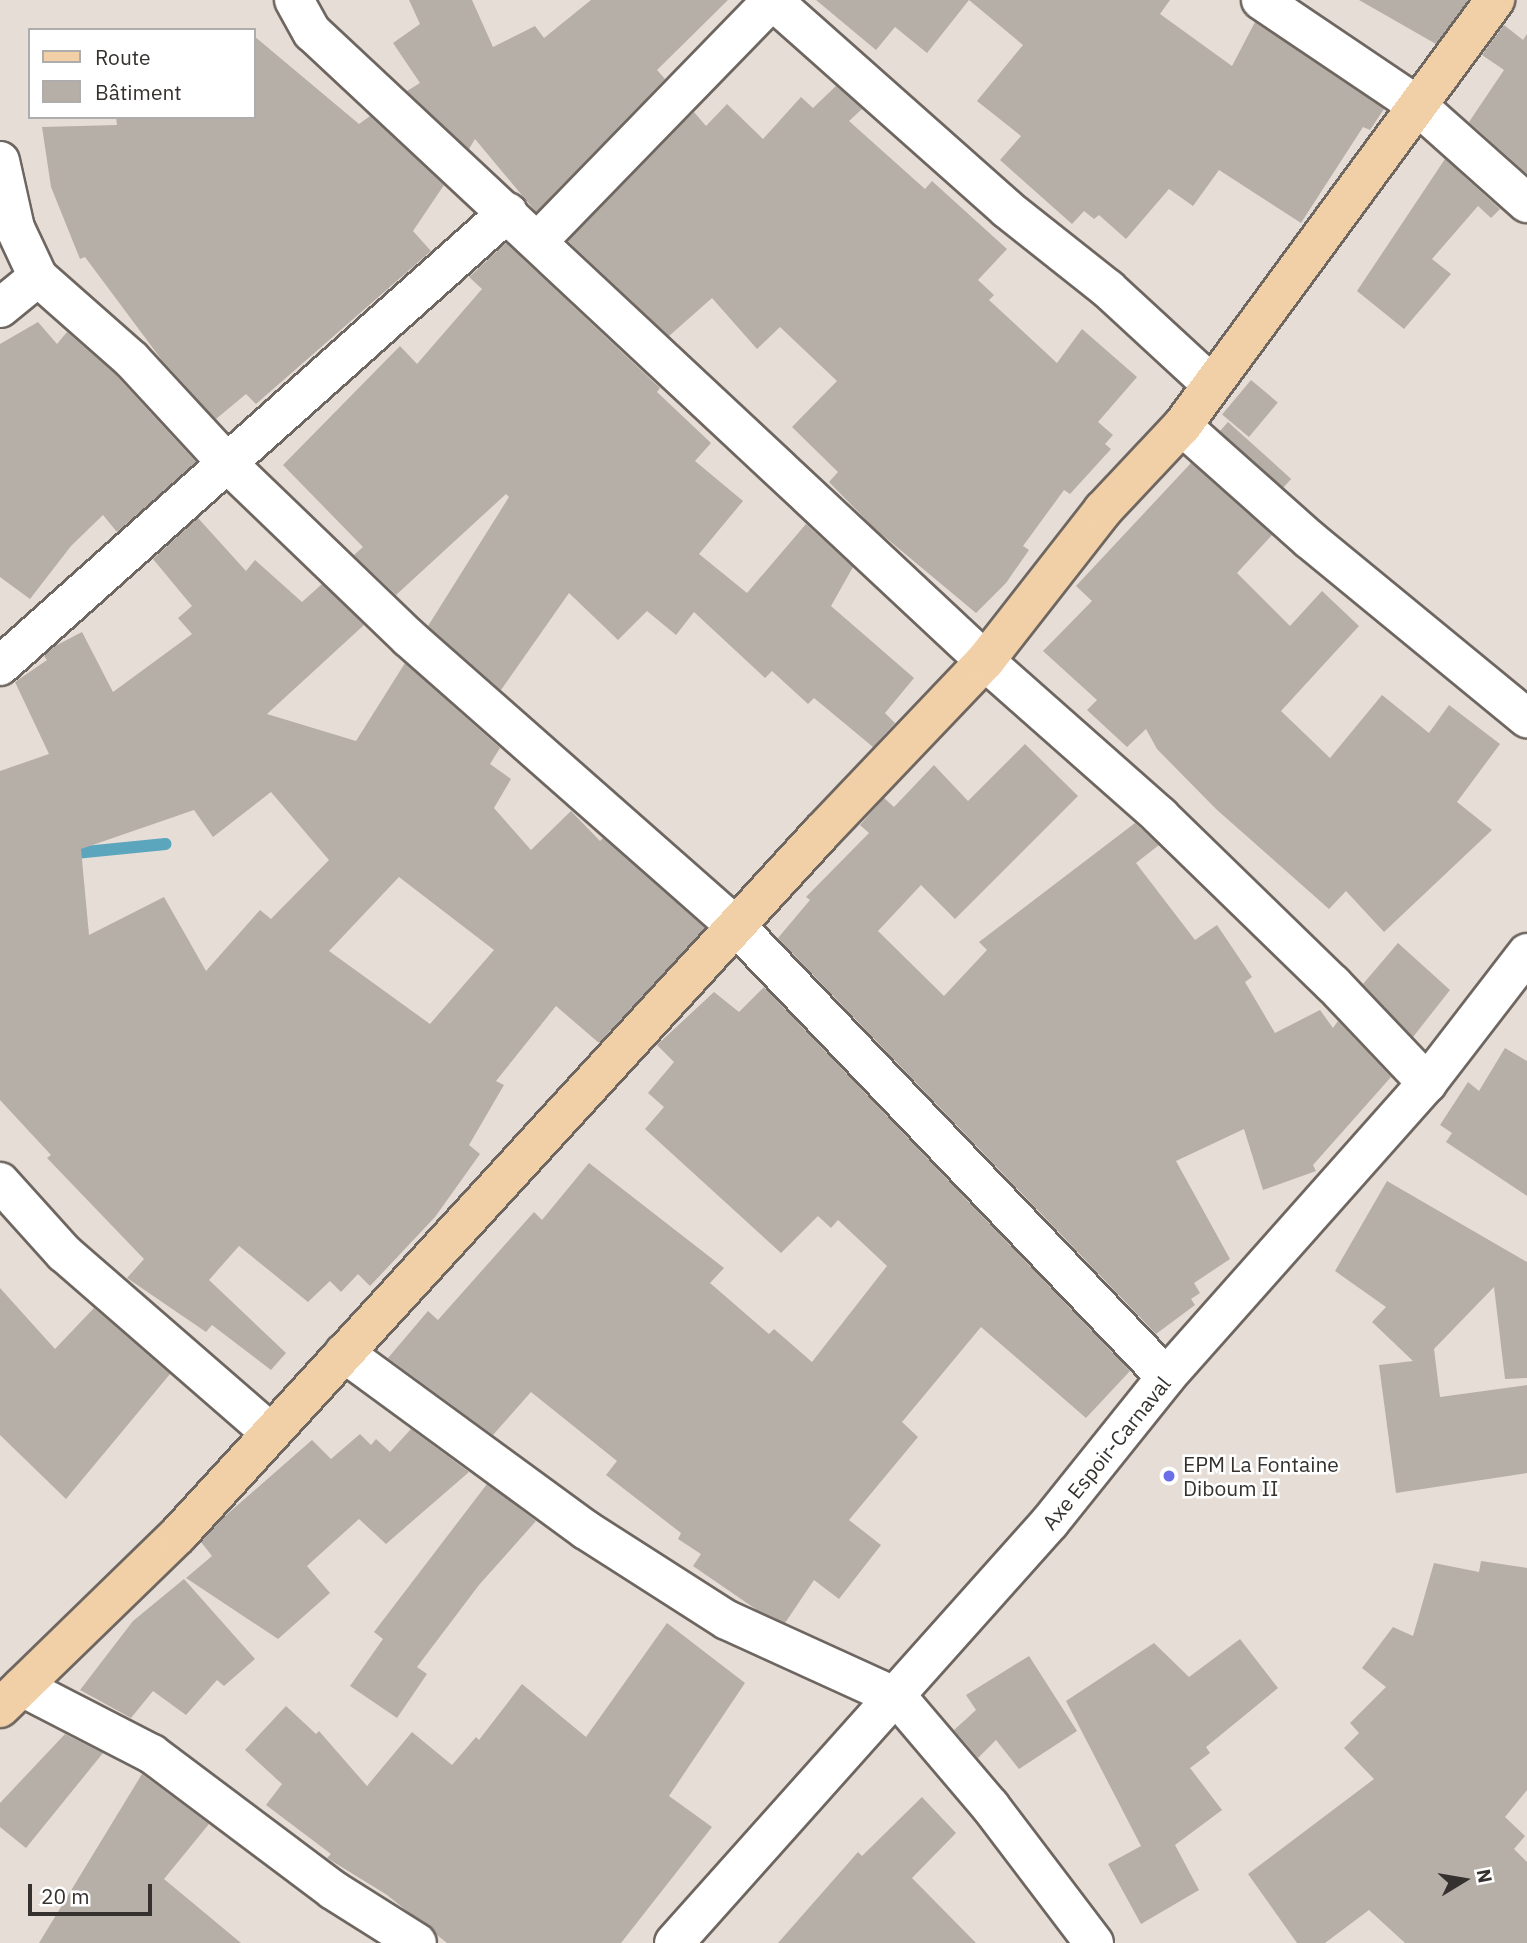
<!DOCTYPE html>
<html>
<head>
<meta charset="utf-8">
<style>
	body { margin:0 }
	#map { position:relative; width:1527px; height:1943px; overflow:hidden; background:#e6ddd6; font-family:"IBM Plex Sans",sans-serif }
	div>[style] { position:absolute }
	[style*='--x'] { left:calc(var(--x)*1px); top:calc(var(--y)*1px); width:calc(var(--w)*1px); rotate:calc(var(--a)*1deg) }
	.stream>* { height:12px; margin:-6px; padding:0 6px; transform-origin:6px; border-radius:6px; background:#5ba6bd }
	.building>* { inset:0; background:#b6afa7; transform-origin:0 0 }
	.roads { filter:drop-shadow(2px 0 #6e6660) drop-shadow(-2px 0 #6e6660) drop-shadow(0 2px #6e6660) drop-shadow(0 -2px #6e6660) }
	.minor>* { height:38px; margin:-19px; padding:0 19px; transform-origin:19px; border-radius:19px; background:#fff }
	.major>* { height:38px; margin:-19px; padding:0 19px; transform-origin:19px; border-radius:19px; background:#f2d0a7 }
	.dots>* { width:19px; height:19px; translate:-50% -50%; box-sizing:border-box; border:4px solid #fff; border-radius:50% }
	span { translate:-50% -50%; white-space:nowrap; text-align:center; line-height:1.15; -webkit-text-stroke:5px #fff; paint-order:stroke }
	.street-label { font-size:21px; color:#35312f }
	.poi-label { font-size:21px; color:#35312f }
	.left { translate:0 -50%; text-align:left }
	.legend { position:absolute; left:28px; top:28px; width:228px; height:91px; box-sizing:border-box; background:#fff; border:2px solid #aeadac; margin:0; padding:9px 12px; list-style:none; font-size:21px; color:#35312f }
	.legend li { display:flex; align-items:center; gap:14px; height:35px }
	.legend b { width:35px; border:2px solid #aeadac }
	.north { position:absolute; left:1429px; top:1845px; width:70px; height:70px; -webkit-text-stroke:5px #fff; paint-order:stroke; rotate:79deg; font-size:19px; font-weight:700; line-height:28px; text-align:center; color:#35312f }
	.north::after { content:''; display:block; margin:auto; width:24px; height:32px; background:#35312f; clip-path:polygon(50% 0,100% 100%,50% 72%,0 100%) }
	.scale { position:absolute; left:28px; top:1884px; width:124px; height:32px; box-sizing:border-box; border:4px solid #35312f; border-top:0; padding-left:9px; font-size:21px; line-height:24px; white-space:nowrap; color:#35312f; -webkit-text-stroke:5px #fff; paint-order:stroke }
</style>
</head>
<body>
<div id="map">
	<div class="stream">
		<div style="--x:65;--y:854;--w:101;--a:-5.7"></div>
	</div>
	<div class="building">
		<div style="clip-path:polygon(409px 0,472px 0,493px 47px,535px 26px,544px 38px,591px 0,728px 0,657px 70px,665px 79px,536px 212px,475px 139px,469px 149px,407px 91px,420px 83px,393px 43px,420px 24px)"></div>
		<div style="clip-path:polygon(816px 0,969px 0,927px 53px,895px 27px,876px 50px)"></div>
		<div style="clip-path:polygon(969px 0,1170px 0,1160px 14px,1232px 66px,1255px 22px,1384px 109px,1370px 130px,1363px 127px,1301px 223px,1219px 170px,1193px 206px,1169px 189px,1126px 239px,1099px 215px,1094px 219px,1084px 211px,1072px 224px,1000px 160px,1021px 136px,977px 101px,1023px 45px)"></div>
		<div style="clip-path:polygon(1359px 0,1468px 0,1436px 44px)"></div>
		<div style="clip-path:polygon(1504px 25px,1523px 40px,1527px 34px,1527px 174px,1469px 122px,1504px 70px,1482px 55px)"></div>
		<div style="clip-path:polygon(254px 36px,359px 124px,370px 116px,444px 185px,413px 231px,431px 251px,256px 404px,246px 394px,216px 419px,161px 359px,85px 257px,80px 259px,51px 187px,42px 127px,117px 125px,116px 117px,254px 117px)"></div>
		<div style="clip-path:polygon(836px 86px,862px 109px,849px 121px,925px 189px,932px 181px,1007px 249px,978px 280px,994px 295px,989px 300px,1057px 363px,1082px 329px,1137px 377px,1098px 422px,1113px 435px,1105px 444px,1111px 449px,1070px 494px,1064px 490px,1023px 546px,1029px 550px,1006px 583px,976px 613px,874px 528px,829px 482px,838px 472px,792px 427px,837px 381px,780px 327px,757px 349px,712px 298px,669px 336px,568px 241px,694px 112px,706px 126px,727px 104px,763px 139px,801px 97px,813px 108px)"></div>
		<div style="clip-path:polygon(1445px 159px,1500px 209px,1491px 218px,1478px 206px,1432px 259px,1451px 274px,1404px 329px,1357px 291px)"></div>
		<div style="clip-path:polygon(506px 243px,660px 388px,657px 392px,711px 443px,695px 461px,743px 501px,699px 554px,747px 593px,806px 524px,853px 567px,831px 606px,914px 678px,885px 713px,895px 723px,873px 747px,814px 698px,808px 704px,772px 671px,765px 678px,694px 612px,676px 635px,647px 611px,618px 640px,569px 593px,501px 690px,428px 626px,509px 497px,506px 494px,396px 595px,354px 555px,363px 547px,283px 465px,400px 346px,417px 364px,482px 289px,469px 277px)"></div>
		<div style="clip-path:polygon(38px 322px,57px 344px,67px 332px,114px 373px,196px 462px,117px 532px,103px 515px,71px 546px,30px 599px,0 577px,0 344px)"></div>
		<div style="left:1251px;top:380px;width:35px;height:45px;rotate:40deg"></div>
		<div style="left:1228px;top:422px;width:85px;height:12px;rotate:42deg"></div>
		<div style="clip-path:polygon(1191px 463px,1272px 535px,1237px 573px,1290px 626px,1322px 591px,1359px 626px,1281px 711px,1330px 758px,1382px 695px,1429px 733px,1449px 705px,1500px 744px,1457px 802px,1492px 830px,1384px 932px,1346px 891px,1329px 909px,1216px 809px,1157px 749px,1146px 729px,1127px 747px,1087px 710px,1097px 700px,1043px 651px,1092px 601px,1076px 586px)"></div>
		<div style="clip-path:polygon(evenodd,198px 518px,246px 571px,255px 560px,302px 602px,322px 584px,364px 625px,267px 714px,356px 741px,405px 663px,500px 748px,490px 764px,511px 779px,494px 808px,531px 850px,571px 811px,600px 841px,603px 838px,705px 928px,599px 1043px,556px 1006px,496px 1081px,504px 1085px,469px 1145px,480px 1154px,435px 1217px,370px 1286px,358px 1274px,341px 1292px,330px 1281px,308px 1302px,239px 1246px,209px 1280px,286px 1353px,271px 1370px,212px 1325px,206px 1332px,127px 1278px,144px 1259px,47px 1158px,51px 1155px,0 1100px,0 771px,49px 754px,15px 682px,47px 660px,44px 656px,55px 646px,82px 632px,113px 692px,192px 634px,178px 618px,192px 606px,153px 559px,198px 518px,271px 792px,329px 860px,271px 919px,260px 910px,206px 971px,164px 897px,89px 935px,81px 849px,194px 810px,213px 837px,271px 792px,198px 518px,399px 877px,494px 950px,430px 1024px,329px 951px,399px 877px)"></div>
		<div style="clip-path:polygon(1025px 744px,1078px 796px,955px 919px,921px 885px,878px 931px,944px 996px,987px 950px,979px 942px,1135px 823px,1159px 845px,1136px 863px,1195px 940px,1217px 925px,1252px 977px,1245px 982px,1275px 1033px,1320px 1010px,1333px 1028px,1338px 1021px,1391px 1077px,1313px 1165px,1316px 1171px,1263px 1190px,1244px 1129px,1176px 1161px,1230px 1259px,1194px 1283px,1200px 1293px,1191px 1299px,1195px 1305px,1156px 1334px,778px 938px,810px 900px,806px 897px,869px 833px,860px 825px,884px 798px,894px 807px,934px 765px,968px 801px)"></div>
		<div style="clip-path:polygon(1398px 943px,1450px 990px,1413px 1037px,1363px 984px)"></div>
		<div style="clip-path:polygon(764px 987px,1130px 1371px,1086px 1418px,981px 1327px,902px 1422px,918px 1437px,849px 1520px,881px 1545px,839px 1599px,814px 1580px,785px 1623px,757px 1610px,693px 1566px,701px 1554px,678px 1539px,681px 1533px,606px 1475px,617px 1461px,531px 1392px,493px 1435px,388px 1358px,428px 1311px,438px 1320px,534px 1212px,542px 1220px,589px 1163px,724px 1268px,710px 1283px,769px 1334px,774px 1329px,812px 1362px,887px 1266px,838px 1220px,831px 1228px,818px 1216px,781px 1253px,645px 1129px,664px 1107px,648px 1093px,674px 1062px,657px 1045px,714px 992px,739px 1012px)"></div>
		<div style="clip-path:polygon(1505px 1048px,1527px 1061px,1527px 1196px,1446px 1142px,1452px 1133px,1440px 1125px,1468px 1082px,1479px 1091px)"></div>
		<div style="clip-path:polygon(1387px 1181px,1527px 1262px,1527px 1378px,1505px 1379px,1494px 1287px,1434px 1349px,1440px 1397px,1527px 1385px,1527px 1473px,1396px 1493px,1379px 1365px,1413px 1361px,1372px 1322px,1386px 1307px,1335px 1271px)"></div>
		<div style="clip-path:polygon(0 1288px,55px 1349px,94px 1308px,170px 1374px,66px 1499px,0 1435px)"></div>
		<div style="clip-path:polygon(411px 1429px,469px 1472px,386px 1544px,359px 1519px,307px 1566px,330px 1593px,278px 1639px,186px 1578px,212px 1556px,201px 1542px,225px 1516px,312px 1440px,331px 1459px,360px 1434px,371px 1445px,376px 1439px,390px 1452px)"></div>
		<div style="clip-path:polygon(487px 1484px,536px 1521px,479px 1585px,417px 1667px,427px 1674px,397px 1718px,350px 1686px,383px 1639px,374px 1632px)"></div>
		<div style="clip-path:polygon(1481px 1561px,1527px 1568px,1527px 1790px,1505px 1817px,1525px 1836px,1514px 1849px,1527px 1862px,1527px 1943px,1405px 1943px,1369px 1910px,1325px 1943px,1297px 1943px,1248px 1874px,1374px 1779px,1344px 1748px,1359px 1733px,1350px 1723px,1386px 1687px,1362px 1668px,1393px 1627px,1413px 1636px,1434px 1563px,1479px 1572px)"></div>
		<div style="clip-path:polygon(184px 1579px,255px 1659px,224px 1686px,217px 1680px,186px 1715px,153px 1691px,131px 1718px,80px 1690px,133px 1621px)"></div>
		<div style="clip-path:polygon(667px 1623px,745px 1683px,669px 1796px,712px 1827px,621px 1943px,447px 1943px,387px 1895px,327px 1858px,331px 1854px,266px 1805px,282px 1784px,245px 1750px,286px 1706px,316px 1734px,319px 1731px,367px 1786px,412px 1732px,452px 1765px,476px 1737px,479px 1740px,522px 1684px,586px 1737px)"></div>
		<div style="clip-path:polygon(1240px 1639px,1278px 1688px,1206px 1747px,1210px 1753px,1190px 1768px,1222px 1810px,1175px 1845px,1199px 1890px,1141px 1924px,1108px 1864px,1141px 1846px,1066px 1701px,1154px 1643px,1189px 1677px)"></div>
		<div style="clip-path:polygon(1029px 1656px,1077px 1731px,1019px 1769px,996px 1740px,978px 1758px,954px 1730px,976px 1710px,966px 1695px)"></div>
		<div style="clip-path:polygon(65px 1734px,103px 1753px,26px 1848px,0 1827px,0 1803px)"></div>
		<div style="clip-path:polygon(142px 1774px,209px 1824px,164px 1879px,241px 1943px,39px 1943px)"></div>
		<div style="clip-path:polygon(922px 1797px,956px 1833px,912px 1878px,976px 1943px,778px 1943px,858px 1852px,862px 1856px)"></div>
	</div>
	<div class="roads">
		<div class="minor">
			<div style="--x:294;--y:0;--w:37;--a:61"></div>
			<div style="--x:312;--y:32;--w:921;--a:43.06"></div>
			<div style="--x:985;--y:661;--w:234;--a:41.5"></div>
			<div style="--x:1160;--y:816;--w:241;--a:44.2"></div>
			<div style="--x:1333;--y:984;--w:137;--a:46.5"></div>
			<div style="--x:772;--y:0;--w:314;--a:41.6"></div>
			<div style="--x:1007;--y:209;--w:129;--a:38.4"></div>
			<div style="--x:1108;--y:289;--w:140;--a:42.7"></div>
			<div style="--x:1261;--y:0;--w:189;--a:34"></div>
			<div style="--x:1418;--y:106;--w:146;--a:41.7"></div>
			<div style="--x:0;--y:161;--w:69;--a:77.4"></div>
			<div style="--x:15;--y:228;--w:54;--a:64.9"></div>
			<div style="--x:38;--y:277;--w:125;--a:41.4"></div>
			<div style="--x:132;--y:360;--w:140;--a:47.3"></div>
			<div style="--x:227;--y:463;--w:252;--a:43.9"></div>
			<div style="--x:409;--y:638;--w:439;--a:41.4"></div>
			<div style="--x:738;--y:928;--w:620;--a:46.37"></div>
			<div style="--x:539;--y:240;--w:334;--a:-45.8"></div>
			<div style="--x:0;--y:308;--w:49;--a:-39.2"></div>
			<div style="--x:1182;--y:426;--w:171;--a:41.7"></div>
			<div style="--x:1310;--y:540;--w:281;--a:39.4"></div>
			<div style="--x:0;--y:666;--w:681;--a:-41.79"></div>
			<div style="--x:0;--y:1182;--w:96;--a:48"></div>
			<div style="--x:64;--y:1253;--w:273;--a:41"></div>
			<div style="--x:344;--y:1353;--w:300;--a:36.2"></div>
			<div style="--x:586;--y:1530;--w:167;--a:32.6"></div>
			<div style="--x:727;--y:1620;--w:188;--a:24.5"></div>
			<div style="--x:898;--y:1698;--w:142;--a:49.6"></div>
			<div style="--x:990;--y:1806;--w:172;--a:52.8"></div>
			<div style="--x:22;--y:1687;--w:146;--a:27.3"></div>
			<div style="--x:152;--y:1754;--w:226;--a:36.9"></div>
			<div style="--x:333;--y:1890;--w:99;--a:32.2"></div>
			<div style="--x:674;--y:1943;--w:564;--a:-48.23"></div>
			<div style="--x:1050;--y:1522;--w:186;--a:-51.3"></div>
			<div style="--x:1166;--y:1377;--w:393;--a:-48.4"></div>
			<div style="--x:1427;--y:1083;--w:164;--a:-52.4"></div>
		</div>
		<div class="major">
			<div style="--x:0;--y:1708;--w:248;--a:-44.2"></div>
			<div style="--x:178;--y:1535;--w:953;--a:-47.51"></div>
			<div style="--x:822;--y:832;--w:236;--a:-46.4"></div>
			<div style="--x:985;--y:661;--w:192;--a:-52"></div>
			<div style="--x:1103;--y:510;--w:115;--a:-46.8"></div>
			<div style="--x:1182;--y:426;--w:529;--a:-53.69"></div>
		</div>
	</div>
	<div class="dots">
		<div style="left:1169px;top:1476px;background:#6a6ee8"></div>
	</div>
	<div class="street-label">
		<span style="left:1106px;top:1453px;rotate:-51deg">Axe Espoir-Carnaval</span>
	</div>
	<div class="poi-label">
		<span class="left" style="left:1183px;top:1476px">EPM La Fontaine<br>Diboum II</span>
	</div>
	<ul class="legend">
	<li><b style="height:9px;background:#f2d0a7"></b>Route</li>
	<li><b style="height:19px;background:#b6afa7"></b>Bâtiment</li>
	</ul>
	<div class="north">N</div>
	<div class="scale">20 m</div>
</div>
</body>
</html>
